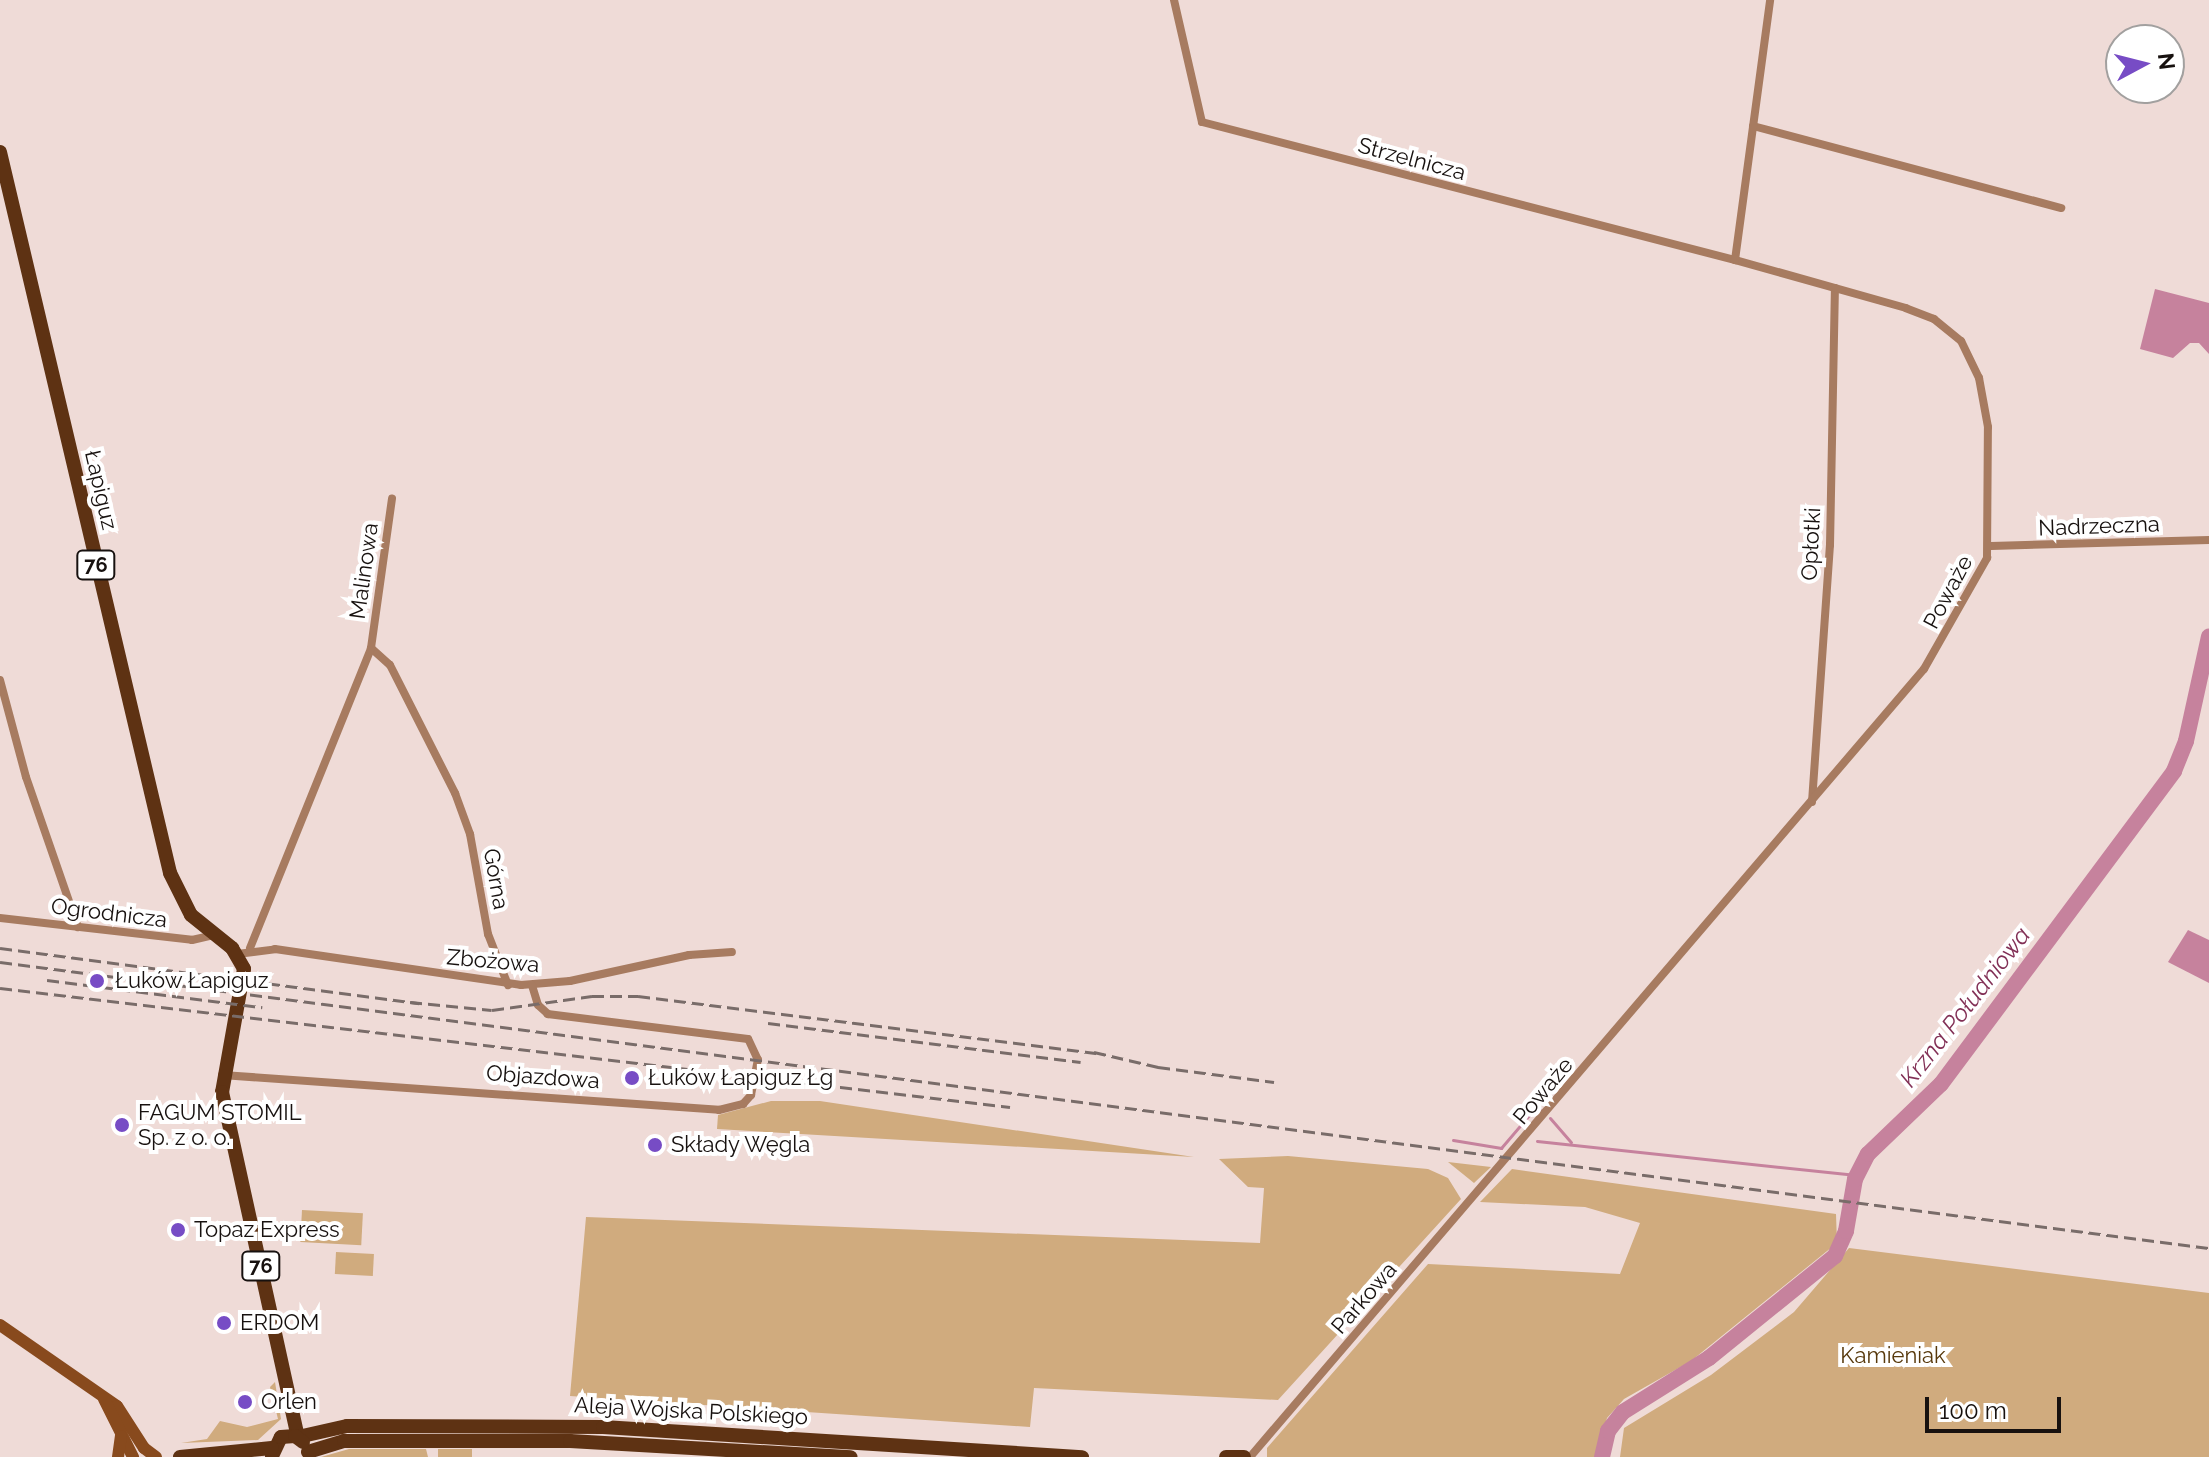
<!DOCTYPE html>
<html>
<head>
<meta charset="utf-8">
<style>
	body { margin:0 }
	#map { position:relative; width:2209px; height:1457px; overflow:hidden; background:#efdbd7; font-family:Raleway,sans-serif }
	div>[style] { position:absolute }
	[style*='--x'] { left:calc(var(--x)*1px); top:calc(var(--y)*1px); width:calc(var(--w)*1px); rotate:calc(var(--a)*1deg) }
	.green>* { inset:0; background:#d0ab7e; transform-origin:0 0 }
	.water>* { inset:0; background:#c6829d }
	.stream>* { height:3px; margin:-1.5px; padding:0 1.5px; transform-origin:1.5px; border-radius:1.5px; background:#c6829d }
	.river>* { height:16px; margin:-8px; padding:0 8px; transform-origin:8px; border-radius:8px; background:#c6829d }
	.street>* { height:8px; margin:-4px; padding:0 4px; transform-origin:4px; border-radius:4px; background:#a77b60 }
	.secondary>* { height:12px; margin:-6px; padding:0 6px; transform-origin:6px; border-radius:6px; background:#884a1d }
	.primary>* { height:14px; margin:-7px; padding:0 7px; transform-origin:7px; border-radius:7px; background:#5e3213 }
	.rail>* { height:3px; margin-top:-1.5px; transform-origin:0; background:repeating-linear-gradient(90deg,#796c69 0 12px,transparent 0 18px) }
	.dots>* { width:22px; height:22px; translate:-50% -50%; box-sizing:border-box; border:4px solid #fff; border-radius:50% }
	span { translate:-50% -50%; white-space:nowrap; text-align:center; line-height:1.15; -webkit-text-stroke:8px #fff; paint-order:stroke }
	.shield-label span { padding:2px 6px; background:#fff; border:2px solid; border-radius:6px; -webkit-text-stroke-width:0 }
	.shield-label { font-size:20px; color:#17110f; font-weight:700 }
	.street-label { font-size:22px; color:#17110f }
	.poi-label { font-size:22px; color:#17110f }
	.left { translate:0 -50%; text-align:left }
	.park-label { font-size:22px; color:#57380b }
	.water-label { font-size:24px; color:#823056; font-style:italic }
	.north { position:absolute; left:2105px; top:24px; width:80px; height:80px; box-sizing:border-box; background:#fff; border:2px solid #a2a09f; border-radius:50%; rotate:83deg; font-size:22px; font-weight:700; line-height:32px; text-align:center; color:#17110f }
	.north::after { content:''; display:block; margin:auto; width:28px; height:36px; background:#774cc5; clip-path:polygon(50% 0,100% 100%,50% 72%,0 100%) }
	.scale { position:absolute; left:1925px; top:1397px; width:136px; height:36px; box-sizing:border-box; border:4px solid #17110f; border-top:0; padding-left:10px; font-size:24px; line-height:28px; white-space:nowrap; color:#17110f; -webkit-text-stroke:6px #fff; paint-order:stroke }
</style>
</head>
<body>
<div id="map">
	<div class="green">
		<div style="clip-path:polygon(771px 1101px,820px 1101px,1194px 1157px,717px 1129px,718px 1115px)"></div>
		<div style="clip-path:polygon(1288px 1156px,1428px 1169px,1448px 1178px,1461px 1199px,1278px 1400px,1034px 1388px,1030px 1427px,570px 1396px,586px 1217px,1260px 1243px,1264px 1188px,1248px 1187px,1219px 1159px)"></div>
		<div style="clip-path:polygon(1448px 1162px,1491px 1167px,1474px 1183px)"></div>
		<div style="clip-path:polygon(1512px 1169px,1836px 1214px,1837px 1243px,1691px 1361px,1624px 1399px,1607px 1418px,1597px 1457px,1267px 1457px,1267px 1448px,1428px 1264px,1620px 1274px,1640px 1223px,1585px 1207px,1480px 1202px)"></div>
		<div style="left:302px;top:1210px;width:61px;height:32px;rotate:3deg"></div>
		<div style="clip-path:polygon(1849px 1248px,2209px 1293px,2209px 1457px,1620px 1457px,1624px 1428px,1711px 1375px,1794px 1312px)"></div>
		<div style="left:336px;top:1252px;width:38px;height:22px;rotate:3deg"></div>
		<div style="clip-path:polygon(275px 1382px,281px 1419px,258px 1440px,181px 1443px,207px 1439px,220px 1421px,247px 1427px,278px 1419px,270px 1387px)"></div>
		<div style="clip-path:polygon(349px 1449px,426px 1449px,428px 1457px,321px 1457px)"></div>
		<div style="left:438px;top:1449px;width:34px;height:8px"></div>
	</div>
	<div class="water">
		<div style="clip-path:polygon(2155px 289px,2209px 303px,2209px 354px,2199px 343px,2190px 343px,2173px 358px,2140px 349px)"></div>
		<div style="clip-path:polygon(2188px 930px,2209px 940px,2209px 983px,2168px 962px)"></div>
	</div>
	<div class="stream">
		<div style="--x:1550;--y:1118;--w:32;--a:49"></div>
		<div style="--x:1453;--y:1140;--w:49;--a:9.5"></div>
		<div style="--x:1501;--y:1148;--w:54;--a:-49.5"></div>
		<div style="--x:1536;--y:1107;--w:5;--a:37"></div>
		<div style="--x:1537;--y:1141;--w:321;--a:6.1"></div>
	</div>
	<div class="river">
		<div style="--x:1602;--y:1457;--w:27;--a:-77"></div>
		<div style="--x:1608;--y:1431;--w:24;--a:-52"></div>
		<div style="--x:1623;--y:1412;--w:102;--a:-32.1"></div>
		<div style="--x:1709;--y:1358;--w:162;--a:-39"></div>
		<div style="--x:1835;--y:1256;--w:27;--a:-66"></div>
		<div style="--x:1846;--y:1231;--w:53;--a:-80.2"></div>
		<div style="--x:1855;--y:1179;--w:28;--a:-63"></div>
		<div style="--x:1868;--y:1154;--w:101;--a:-43.8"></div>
		<div style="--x:1941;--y:1084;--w:390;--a:-53.3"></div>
		<div style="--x:2174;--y:771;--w:32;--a:-68"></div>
		<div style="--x:2186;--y:741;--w:107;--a:-77.6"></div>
	</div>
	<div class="street">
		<div style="--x:1174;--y:0;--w:125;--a:77.1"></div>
		<div style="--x:1202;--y:122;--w:551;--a:14.52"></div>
		<div style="--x:1753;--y:126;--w:319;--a:14.9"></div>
		<div style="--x:1991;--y:546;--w:218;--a:-1.6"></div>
		<div style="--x:371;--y:648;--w:25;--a:42"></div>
		<div style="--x:390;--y:665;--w:144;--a:63.1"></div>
		<div style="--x:455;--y:793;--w:44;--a:69.9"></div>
		<div style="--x:470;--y:834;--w:102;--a:79.8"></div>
		<div style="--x:488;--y:934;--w:55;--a:68.6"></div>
		<div style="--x:0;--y:680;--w:100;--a:75"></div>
		<div style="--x:26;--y:777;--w:159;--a:70.9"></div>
		<div style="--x:1812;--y:802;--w:258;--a:-86"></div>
		<div style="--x:1830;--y:545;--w:257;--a:-88.9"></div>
		<div style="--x:0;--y:918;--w:193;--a:6.5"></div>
		<div style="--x:192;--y:940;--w:22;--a:-13"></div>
		<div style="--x:250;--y:948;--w:323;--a:-68"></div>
		<div style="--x:371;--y:648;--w:151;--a:-82"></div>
		<div style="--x:237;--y:954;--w:38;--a:-7"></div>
		<div style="--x:275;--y:949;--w:249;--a:8.3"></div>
		<div style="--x:521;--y:985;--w:49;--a:-4.7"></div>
		<div style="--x:570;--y:981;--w:122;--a:-12.3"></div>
		<div style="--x:689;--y:955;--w:43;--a:-4"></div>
		<div style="--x:222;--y:1075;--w:498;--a:4"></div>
		<div style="--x:719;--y:1110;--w:25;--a:-14"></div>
		<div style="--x:743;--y:1104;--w:12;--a:-48"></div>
		<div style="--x:751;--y:1095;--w:36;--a:-79"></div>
		<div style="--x:758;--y:1060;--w:23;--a:-115"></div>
		<div style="--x:748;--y:1039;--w:202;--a:-172.9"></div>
		<div style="--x:548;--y:1014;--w:13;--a:-138"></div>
		<div style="--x:538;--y:1005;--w:21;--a:-107"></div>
		<div style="--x:1250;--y:1457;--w:1037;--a:-49.46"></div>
		<div style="--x:1924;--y:669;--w:128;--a:-60.4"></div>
		<div style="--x:1987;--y:558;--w:131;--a:-89.6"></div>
		<div style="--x:1988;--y:427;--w:50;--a:-100.4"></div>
		<div style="--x:1979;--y:378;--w:41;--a:-115.9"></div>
		<div style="--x:1961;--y:341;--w:35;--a:-141"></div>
		<div style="--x:1934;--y:319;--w:30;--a:-159"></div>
		<div style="--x:1906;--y:308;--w:178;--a:-164.3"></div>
		<div style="--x:1735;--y:260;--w:262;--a:-82.3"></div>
	</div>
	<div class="secondary">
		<div style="--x:0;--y:1325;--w:142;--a:34.7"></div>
		<div style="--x:117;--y:1406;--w:50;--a:57.3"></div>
		<div style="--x:144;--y:1448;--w:15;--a:37"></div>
		<div style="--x:104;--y:1399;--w:65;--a:63.4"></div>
		<div style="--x:118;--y:1457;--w:21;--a:-82"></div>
	</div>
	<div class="primary">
		<div style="--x:0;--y:152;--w:741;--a:76.73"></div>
		<div style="--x:170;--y:873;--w:47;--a:63.4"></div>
		<div style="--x:191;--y:915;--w:53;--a:38.8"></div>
		<div style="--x:232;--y:948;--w:24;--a:60"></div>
		<div style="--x:244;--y:969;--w:125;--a:100.1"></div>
		<div style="--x:222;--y:1092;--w:353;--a:77.6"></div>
		<div style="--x:298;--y:1437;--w:50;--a:-12.7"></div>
		<div style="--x:347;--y:1426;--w:256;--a:0.2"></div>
		<div style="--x:603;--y:1427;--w:480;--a:3.6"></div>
		<div style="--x:308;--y:1452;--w:38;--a:-17"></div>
		<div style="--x:344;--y:1441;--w:226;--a:0"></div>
		<div style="--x:570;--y:1441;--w:281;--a:3.3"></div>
		<div style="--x:272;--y:1456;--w:21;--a:-65"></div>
		<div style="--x:281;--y:1437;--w:14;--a:-4"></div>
		<div style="--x:295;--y:1436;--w:10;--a:37"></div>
		<div style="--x:180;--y:1457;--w:92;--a:-5.6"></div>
		<div style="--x:1226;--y:1457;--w:18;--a:0"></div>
	</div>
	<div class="rail">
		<div style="--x:0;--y:948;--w:423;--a:7.5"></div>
		<div style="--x:0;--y:962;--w:2227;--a:7.38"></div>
		<div style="--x:47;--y:980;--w:217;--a:7.2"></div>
		<div style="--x:0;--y:988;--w:1017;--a:6.72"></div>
		<div style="--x:410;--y:1002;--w:82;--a:5.6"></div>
		<div style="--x:492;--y:1010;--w:101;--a:-8"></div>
		<div style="--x:592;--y:996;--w:46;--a:0"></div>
		<div style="--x:638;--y:996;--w:469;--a:7.1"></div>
		<div style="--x:768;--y:1023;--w:315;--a:7.1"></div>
		<div style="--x:1094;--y:1052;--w:66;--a:13.2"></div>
		<div style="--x:1158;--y:1067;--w:117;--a:7.4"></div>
	</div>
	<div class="dots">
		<div style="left:97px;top:981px;background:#774cc5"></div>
		<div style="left:632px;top:1078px;background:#774cc5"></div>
		<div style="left:122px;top:1125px;background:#774cc5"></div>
		<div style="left:655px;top:1145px;background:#774cc5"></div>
		<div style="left:178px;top:1230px;background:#774cc5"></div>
		<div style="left:224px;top:1323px;background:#774cc5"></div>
		<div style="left:245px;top:1402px;background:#774cc5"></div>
	</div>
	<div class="shield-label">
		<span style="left:96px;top:565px">76</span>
		<span style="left:261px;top:1266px">76</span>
	</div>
	<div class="street-label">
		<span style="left:1412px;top:159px;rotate:15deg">Strzelnicza</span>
		<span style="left:101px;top:490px;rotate:77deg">Łapiguz</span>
		<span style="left:2099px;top:526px;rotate:-2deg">Nadrzeczna</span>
		<span style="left:1811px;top:544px;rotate:-87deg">Opłotki</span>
		<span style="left:364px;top:571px;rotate:-82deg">Malinowa</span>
		<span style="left:1948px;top:592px;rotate:-62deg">Poważe</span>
		<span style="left:496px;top:879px;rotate:80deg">Górna</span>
		<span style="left:109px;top:913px;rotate:7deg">Ogrodnicza</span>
		<span style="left:493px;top:961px;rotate:5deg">Zbożowa</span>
		<span style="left:543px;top:1077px;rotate:4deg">Objazdowa</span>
		<span style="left:1543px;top:1091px;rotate:-50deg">Poważe</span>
		<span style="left:1364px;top:1298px;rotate:-49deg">Parkowa</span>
		<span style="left:691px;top:1411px;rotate:3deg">Aleja Wojska Polskiego</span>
	</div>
	<div class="poi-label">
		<span class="left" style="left:115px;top:981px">Łuków Łapiguz</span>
		<span class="left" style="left:648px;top:1078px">Łuków Łapiguz Łg</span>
		<span class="left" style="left:138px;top:1125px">FAGUM STOMIL<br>Sp. z o. o.</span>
		<span class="left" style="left:671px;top:1145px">Składy Węgla</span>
		<span class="left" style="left:194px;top:1230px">Topaz Express</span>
		<span class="left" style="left:240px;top:1323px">ERDOM</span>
		<span class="left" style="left:261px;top:1402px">Orlen</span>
	</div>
	<div class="park-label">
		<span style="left:1893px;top:1356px">Kamieniak</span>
	</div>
	<div class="water-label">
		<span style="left:1965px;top:1007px;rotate:-52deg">Krzna Południowa</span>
	</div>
	<div class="north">N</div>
	<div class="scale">100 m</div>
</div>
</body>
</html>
